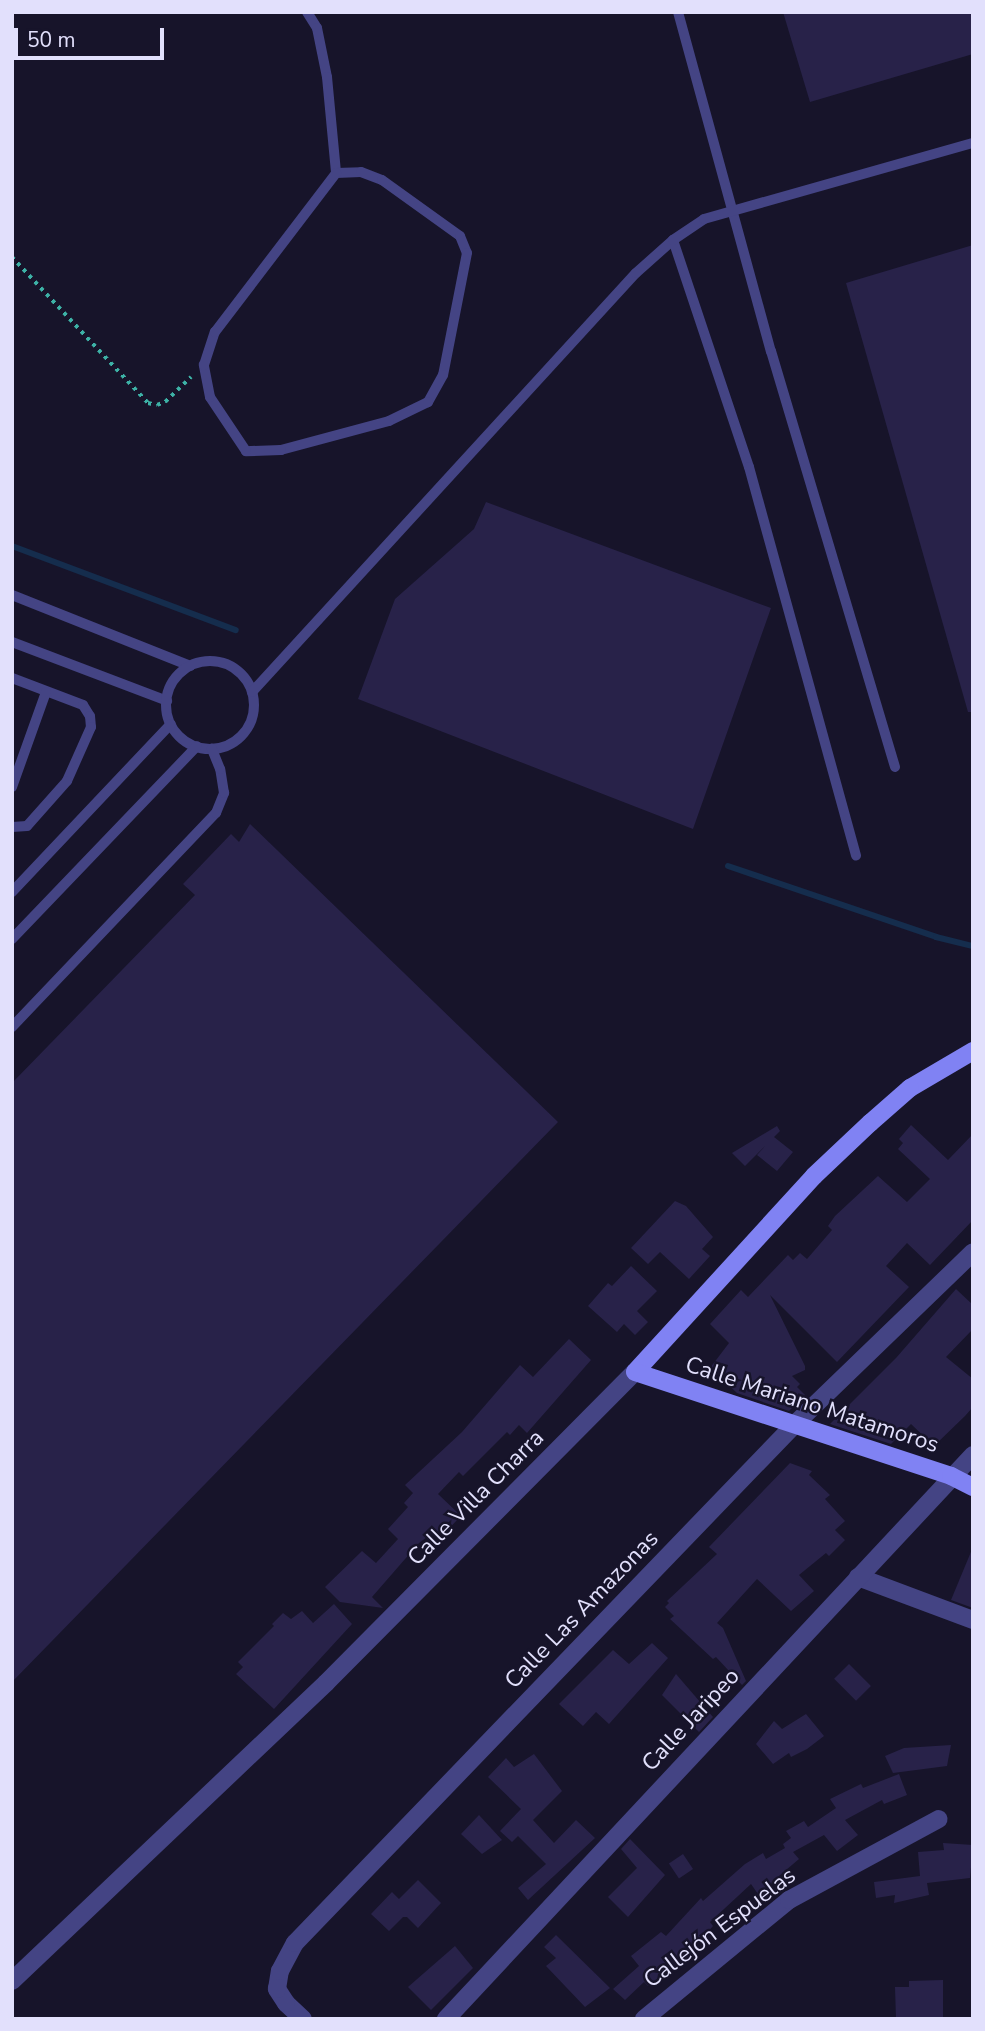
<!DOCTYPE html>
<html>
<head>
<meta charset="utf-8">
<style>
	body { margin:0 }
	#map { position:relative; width:985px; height:2031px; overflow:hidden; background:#17142a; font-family:"Nunito Sans",sans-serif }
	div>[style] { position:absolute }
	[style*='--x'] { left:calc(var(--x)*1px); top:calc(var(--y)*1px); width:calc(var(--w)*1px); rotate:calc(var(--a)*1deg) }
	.stream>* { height:6px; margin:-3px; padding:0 3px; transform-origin:3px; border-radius:3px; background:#152d4d }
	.building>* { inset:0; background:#282249; transform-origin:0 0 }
	.path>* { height:3.5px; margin-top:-1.75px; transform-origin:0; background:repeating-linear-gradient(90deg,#3db2a6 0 3.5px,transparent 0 8.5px) }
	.lane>* { height:10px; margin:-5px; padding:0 5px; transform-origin:5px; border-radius:5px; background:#444484 }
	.lane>.ring { margin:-5px; padding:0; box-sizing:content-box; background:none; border:10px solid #444484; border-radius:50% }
	.street>* { height:18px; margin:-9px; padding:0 9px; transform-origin:9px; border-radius:9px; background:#444484 }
	.secondary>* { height:18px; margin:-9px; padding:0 9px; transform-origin:9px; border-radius:9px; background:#8082f3 }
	span { translate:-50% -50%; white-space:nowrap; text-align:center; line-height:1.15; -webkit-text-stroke:5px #17142a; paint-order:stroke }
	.street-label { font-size:23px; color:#e2e0fc }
	.frame { position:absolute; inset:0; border:14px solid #e2e0fc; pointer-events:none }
	.scale { position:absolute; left:14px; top:28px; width:150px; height:32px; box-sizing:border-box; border:4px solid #e2e0fc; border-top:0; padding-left:9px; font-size:21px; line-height:24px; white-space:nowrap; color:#e2e0fc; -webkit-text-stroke:5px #17142a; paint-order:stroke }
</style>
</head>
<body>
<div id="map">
	<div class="stream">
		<div style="--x:12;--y:546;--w:239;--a:20.6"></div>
		<div style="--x:728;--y:866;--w:220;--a:18.8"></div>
		<div style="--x:936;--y:937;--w:38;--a:14"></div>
	</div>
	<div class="building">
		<div style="clip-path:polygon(783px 12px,973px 12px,973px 54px,810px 102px)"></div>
		<div style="clip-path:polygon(973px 245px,973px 712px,968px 712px,846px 283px)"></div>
		<div style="clip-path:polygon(486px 502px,771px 608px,693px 829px,358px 699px,395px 599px,474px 529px)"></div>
		<div style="clip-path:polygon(250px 824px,558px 1122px,12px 1682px,12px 1083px,195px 895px,183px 884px,231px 834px,239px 842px)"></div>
		<div style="clip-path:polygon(911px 1125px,948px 1160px,973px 1134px,973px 1220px,930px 1265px,907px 1243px,886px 1266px,909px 1287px,837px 1362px,770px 1295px,805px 1366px,805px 1370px,792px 1376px,800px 1384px,797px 1387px,805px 1395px,789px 1411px,737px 1393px,710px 1368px,729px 1343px,710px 1324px,741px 1290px,748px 1297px,788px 1255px,793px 1260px,800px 1253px,807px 1259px,832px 1230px,828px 1226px,835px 1216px,878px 1176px,907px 1202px,930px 1179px,898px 1149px,903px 1143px,899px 1139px)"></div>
		<div style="clip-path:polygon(777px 1126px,780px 1131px,774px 1137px,793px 1152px,777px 1171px,757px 1155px,765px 1146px,745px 1166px,732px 1153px)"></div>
		<div style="clip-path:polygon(675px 1201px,686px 1206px,713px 1237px,702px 1249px,710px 1256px,689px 1279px,660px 1252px,648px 1264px,631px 1248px)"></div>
		<div style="clip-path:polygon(631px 1266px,657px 1291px,637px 1311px,648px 1322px,635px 1335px,624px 1324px,617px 1332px,588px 1306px,608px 1283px,612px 1286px)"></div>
		<div style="clip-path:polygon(956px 1289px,973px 1305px,973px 1329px,946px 1357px,973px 1379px,973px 1407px,965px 1416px,934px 1446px,911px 1424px,891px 1444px,830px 1424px,896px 1358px)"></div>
		<div style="clip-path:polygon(569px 1339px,591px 1360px,527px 1433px,519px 1425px,510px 1435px,507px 1432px,463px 1476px,459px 1472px,438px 1494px,458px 1513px,458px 1519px,441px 1537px,435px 1531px,419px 1543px,372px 1597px,383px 1608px,340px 1602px,325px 1587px,362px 1551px,376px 1563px,398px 1539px,388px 1529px,408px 1507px,404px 1503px,413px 1493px,405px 1485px,462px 1432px,520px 1365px,533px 1377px)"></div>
		<div style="clip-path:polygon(790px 1463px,812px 1471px,809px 1475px,830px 1495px,825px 1499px,845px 1521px,835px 1530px,845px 1540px,829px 1556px,826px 1553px,799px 1575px,814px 1591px,791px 1611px,757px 1579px,717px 1623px,723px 1628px,746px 1681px,742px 1685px,716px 1657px,713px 1659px,670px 1619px,674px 1616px,665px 1607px,669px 1603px,667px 1601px,717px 1554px,709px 1547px)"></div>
		<div style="clip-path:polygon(973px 1547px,973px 1608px,951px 1600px)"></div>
		<div style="clip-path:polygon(334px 1604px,352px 1624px,274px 1709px,236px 1674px,243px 1667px,238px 1662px,274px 1626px,272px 1624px,283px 1613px,291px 1619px,302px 1611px,313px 1623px)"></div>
		<div style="clip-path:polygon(652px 1643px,668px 1658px,609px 1724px,596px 1712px,583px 1726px,559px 1704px,613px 1650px,629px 1664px)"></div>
		<div style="left:849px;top:1664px;width:31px;height:21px;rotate:45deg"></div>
		<div style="clip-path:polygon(676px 1674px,713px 1717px,699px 1732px,662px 1695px)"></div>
		<div style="clip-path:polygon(806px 1714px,824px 1736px,807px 1749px,791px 1757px,789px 1753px,773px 1764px,756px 1744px,774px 1721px,782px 1729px)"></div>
		<div style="clip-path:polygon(951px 1745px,947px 1766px,893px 1773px,885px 1756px,904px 1748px)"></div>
		<div style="clip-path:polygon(534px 1754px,562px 1791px,533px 1820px,554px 1843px,576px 1820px,595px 1838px,528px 1900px,518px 1888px,546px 1864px,518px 1836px,512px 1842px,500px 1831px,521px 1809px,488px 1777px,506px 1758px,514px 1767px)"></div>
		<div style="clip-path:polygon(899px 1774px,907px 1795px,884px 1804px,882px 1800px,845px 1820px,858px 1835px,837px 1851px,824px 1835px,793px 1852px,799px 1859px,779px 1876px,781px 1879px,758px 1894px,751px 1884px,710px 1922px,713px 1926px,692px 1951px,648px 1986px,644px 1982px,625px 2000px,613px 1989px,639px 1966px,631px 1956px,661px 1932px,666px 1936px,701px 1898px,703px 1901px,745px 1864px,763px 1853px,766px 1859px,785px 1848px,783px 1844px,791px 1838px,786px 1831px,804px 1821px,808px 1827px,836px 1808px,830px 1799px,861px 1784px,863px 1788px)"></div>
		<div style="clip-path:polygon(479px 1815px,502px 1840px,482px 1854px,461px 1834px)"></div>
		<div style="clip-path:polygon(630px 1839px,665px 1875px,628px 1917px,608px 1897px,637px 1868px,621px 1849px)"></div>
		<div style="clip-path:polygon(943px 1843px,973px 1845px,970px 1878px,927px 1883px,929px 1895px,894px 1903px,895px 1895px,876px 1898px,874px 1882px,920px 1876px,918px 1852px,944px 1850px)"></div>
		<div style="left:683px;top:1854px;width:18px;height:17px;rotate:56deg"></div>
		<div style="clip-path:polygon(418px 1880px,441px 1903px,418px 1928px,407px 1917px,403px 1917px,389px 1931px,371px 1914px,392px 1892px,399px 1899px)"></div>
		<div style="clip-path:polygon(556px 1935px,610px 1988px,585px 2007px,546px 1966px,556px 1958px,544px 1947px)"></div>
		<div style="clip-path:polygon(455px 1946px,473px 1968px,431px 2010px,408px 1987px)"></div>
		<div style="clip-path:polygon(943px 1980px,943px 2018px,896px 2019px,895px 1987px,909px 1987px,909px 1981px)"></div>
	</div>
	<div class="path">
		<div style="--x:12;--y:257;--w:200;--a:47"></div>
		<div style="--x:148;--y:403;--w:9;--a:13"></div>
		<div style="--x:157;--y:405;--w:9;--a:-21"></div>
		<div style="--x:165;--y:402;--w:36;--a:-44"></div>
	</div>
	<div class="lane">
		<div style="--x:307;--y:12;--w:19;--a:58"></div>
		<div style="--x:317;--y:28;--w:50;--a:78.5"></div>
		<div style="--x:327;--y:77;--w:96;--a:84.6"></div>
		<div style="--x:336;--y:173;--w:25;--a:-2"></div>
		<div style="--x:361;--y:172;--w:22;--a:21"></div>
		<div style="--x:382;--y:180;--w:96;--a:35.7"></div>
		<div style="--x:460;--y:236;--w:18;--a:68"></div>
		<div style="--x:467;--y:253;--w:124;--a:101.1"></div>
		<div style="--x:443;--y:375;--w:31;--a:119"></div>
		<div style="--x:428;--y:402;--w:43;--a:154"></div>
		<div style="--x:389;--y:421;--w:112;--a:165"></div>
		<div style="--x:281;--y:450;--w:35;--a:178"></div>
		<div style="--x:246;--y:451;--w:65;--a:-123.7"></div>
		<div style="--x:210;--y:397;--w:33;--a:-101"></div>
		<div style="--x:204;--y:365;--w:35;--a:-72"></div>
		<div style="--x:215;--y:332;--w:200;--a:-52.7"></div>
		<div style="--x:678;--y:12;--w:352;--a:74.7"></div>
		<div style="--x:771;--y:351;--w:434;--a:73.4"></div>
		<div style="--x:673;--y:240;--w:239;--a:71.5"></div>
		<div style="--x:749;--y:467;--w:403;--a:74.6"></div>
		<div style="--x:12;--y:595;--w:192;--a:21.7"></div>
		<div style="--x:12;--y:642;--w:166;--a:20.8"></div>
		<div class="ring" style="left:166px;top:661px;width:78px;height:78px"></div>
		<div style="--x:12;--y:678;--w:76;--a:20.8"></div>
		<div style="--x:83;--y:705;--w:13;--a:58"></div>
		<div style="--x:90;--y:716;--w:11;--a:85"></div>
		<div style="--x:91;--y:727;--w:59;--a:114"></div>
		<div style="--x:67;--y:781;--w:60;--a:131.6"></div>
		<div style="--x:27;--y:826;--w:15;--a:176"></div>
		<div style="--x:252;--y:692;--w:568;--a:-47.5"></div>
		<div style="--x:636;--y:273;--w:50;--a:-41.7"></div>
		<div style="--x:673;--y:240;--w:37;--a:-34"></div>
		<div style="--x:704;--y:219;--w:280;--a:-15.8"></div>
		<div style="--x:12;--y:787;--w:101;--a:-70.3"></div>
		<div style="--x:12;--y:892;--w:231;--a:-46.6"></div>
		<div style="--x:12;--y:939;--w:267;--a:-46.2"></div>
		<div style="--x:12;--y:1027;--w:296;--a:-46.4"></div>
		<div style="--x:216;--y:813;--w:22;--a:-68"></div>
		<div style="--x:224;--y:793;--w:24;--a:-99"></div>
		<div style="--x:220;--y:769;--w:22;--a:-112"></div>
	</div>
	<div class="street">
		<div style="--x:858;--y:1577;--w:123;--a:20.5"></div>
		<div style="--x:12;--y:1981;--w:433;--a:-43.5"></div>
		<div style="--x:326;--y:1683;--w:438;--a:-45.2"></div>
		<div style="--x:303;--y:2019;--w:23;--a:-137"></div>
		<div style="--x:286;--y:2003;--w:17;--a:-123"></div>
		<div style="--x:277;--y:1989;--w:18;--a:-81"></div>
		<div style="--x:280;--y:1971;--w:32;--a:-62"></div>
		<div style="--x:295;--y:1943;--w:718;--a:-46.07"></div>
		<div style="--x:793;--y:1426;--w:250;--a:-44"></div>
		<div style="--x:446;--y:2019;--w:772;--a:-46.94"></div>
		<div style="--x:644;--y:2019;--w:188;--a:-39.4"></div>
		<div style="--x:789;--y:1900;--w:170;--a:-28.4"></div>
	</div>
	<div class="secondary">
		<div style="--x:973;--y:1051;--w:73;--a:149.6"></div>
		<div style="--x:910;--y:1088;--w:53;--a:138.8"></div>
		<div style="--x:870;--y:1123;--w:77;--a:136.6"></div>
		<div style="--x:814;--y:1176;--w:265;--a:132.4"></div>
		<div style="--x:635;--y:1372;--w:333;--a:18.2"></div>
		<div style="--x:951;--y:1476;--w:25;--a:27"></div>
	</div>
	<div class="street-label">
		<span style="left:812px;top:1405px;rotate:18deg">Calle Mariano Matamoros</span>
		<span style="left:476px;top:1498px;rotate:-45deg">Calle Villa Charra</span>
		<span style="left:582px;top:1610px;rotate:-46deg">Calle Las Amazonas</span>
		<span style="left:691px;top:1720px;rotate:-47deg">Calle Jaripeo</span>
		<span style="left:720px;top:1928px;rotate:-37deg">Callejón Espuelas</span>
	</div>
	<div class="frame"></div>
	<div class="scale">50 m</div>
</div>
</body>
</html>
